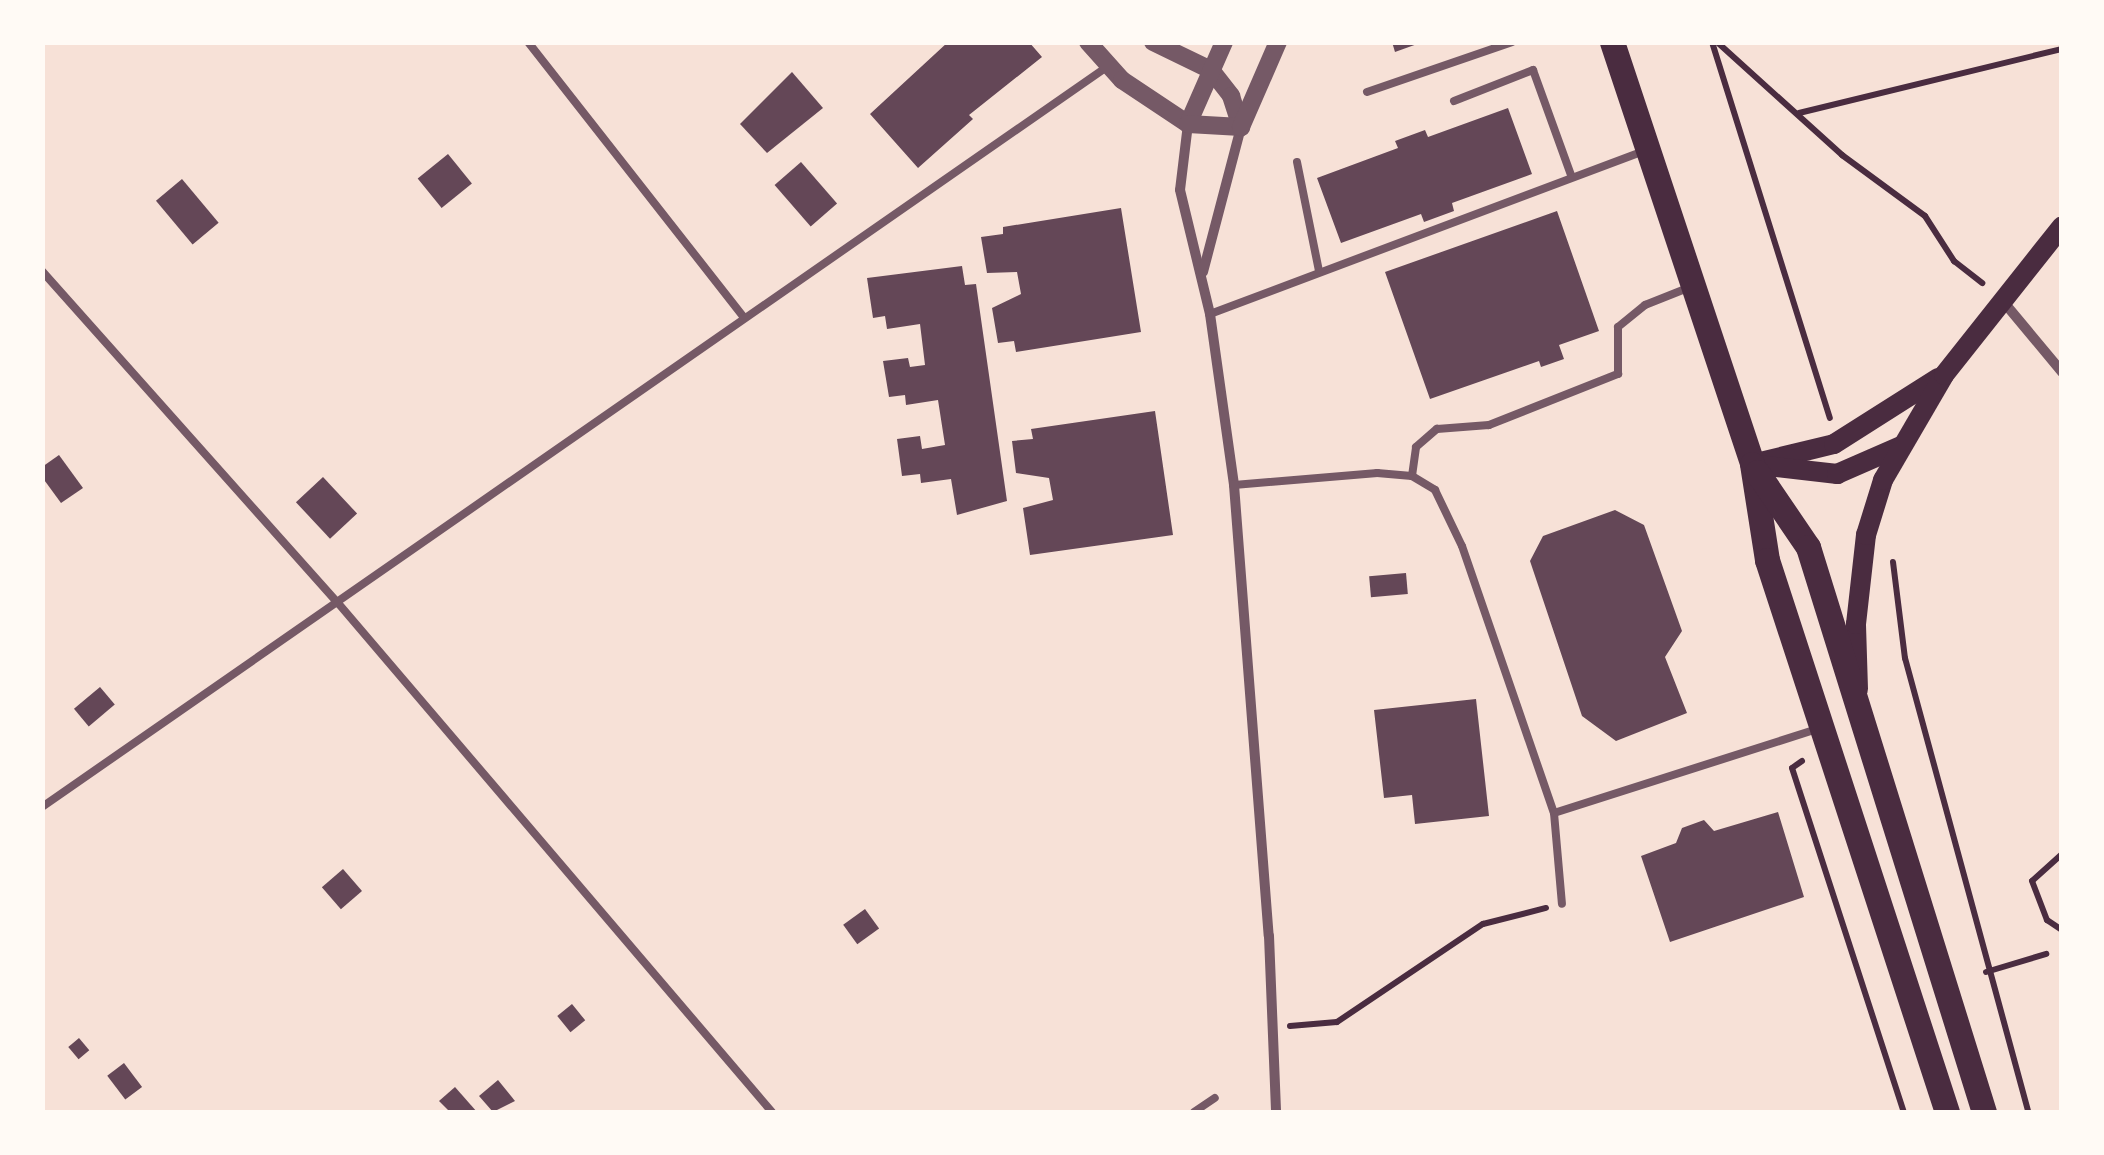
<!DOCTYPE html>
<html>
<head>
<meta charset="utf-8">
<style>
	body { margin:0 }
	#map { position:relative; width:2104px; height:1155px; overflow:hidden; background:#f7e1d7; font-family:"Work Sans",sans-serif }
	div>[style] { position:absolute }
	[style*='--x'] { left:calc(var(--x)*1px); top:calc(var(--y)*1px); width:calc(var(--w)*1px); rotate:calc(var(--a)*1deg) }
	.building>* { inset:0; background:#644757; transform-origin:0 0 }
	.path>* { height:6px; margin:-3px; padding:0 3px; transform-origin:3px; border-radius:3px; background:#4a2c40 }
	.service>* { height:8px; margin:-4px; padding:0 4px; transform-origin:4px; border-radius:4px; background:#755966 }
	.minor>* { height:10px; margin:-5px; padding:0 5px; transform-origin:5px; border-radius:5px; background:#755966 }
	.tertiary>* { height:18px; margin:-9px; padding:0 9px; transform-origin:9px; border-radius:9px; background:#755966 }
	.secondary>* { height:20px; margin:-10px; padding:0 10px; transform-origin:10px; border-radius:10px; background:#4a2c40 }
	.primary>* { height:25px; margin:-12.5px; padding:0 12.5px; transform-origin:12.5px; border-radius:12.5px; background:#4a2c40 }
	span { translate:-50% -50%; white-space:nowrap; text-align:center; line-height:1.15; -webkit-text-stroke:8px #fffaf5; paint-order:stroke }
	.frame { position:absolute; inset:0; border:45px solid #fffaf5; pointer-events:none }
</style>
</head>
<body>
<div id="map">
	<div class="building">
		<div style="clip-path:polygon(948px 42px,1029px 42px,1042px 57px,969px 115px,973px 119px,918px 168px,870px 114px)"></div>
		<div style="clip-path:polygon(1392px 42px,1420px 42px,1420px 43px,1395px 52px)"></div>
		<div style="clip-path:polygon(792px 72px,823px 108px,767px 153px,740px 124px)"></div>
		<div style="clip-path:polygon(1508px 108px,1532px 174px,1452px 203px,1454px 211px,1424px 222px,1421px 214px,1341px 243px,1317px 178px,1398px 148px,1395px 141px,1425px 130px,1428px 137px)"></div>
		<div style="left:448px;top:154px;width:38px;height:39px;rotate:51deg"></div>
		<div style="left:801px;top:162px;width:55px;height:35px;rotate:49deg"></div>
		<div style="left:182px;top:179px;width:57px;height:34px;rotate:50deg"></div>
		<div style="clip-path:polygon(1121px 208px,1141px 332px,1016px 352px,1014px 341px,998px 343px,992px 308px,1021px 294px,1017px 272px,987px 273px,981px 237px,1003px 234px,1003px 227px)"></div>
		<div style="clip-path:polygon(1557px 211px,1599px 331px,1559px 345px,1564px 359px,1541px 367px,1539px 361px,1430px 399px,1385px 272px)"></div>
		<div style="clip-path:polygon(962px 266px,965px 285px,976px 284px,1007px 501px,957px 515px,951px 479px,921px 483px,920px 474px,902px 476px,897px 439px,920px 436px,922px 449px,945px 445px,938px 400px,906px 405px,905px 395px,889px 397px,883px 361px,908px 358px,910px 367px,925px 365px,920px 324px,887px 329px,885px 316px,873px 318px,867px 278px)"></div>
		<div style="clip-path:polygon(1155px 411px,1173px 535px,1030px 555px,1023px 508px,1053px 500px,1049px 478px,1016px 473px,1012px 441px,1033px 439px,1031px 429px)"></div>
		<div style="clip-path:polygon(59px 455px,83px 488px,61px 503px,42px 477px,42px 467px)"></div>
		<div style="left:323px;top:477px;width:50px;height:37px;rotate:47deg"></div>
		<div style="clip-path:polygon(1615px 510px,1644px 525px,1682px 631px,1665px 657px,1687px 713px,1616px 741px,1582px 716px,1530px 561px,1543px 536px)"></div>
		<div style="left:1406px;top:573px;width:21px;height:37px;rotate:85deg"></div>
		<div style="left:100px;top:687px;width:23px;height:34px;rotate:50deg"></div>
		<div style="clip-path:polygon(1476px 699px,1489px 816px,1415px 824px,1412px 795px,1384px 798px,1374px 710px)"></div>
		<div style="clip-path:polygon(1778px 812px,1804px 897px,1670px 942px,1641px 856px,1676px 843px,1682px 828px,1704px 820px,1714px 831px)"></div>
		<div style="left:343px;top:869px;width:29px;height:28px;rotate:49deg"></div>
		<div style="left:865px;top:909px;width:24px;height:27px;rotate:54deg"></div>
		<div style="left:572px;top:1004px;width:21px;height:19px;rotate:51deg"></div>
		<div style="left:79px;top:1038px;width:16px;height:14px;rotate:50deg"></div>
		<div style="left:124px;top:1063px;width:30px;height:21px;rotate:53deg"></div>
		<div style="clip-path:polygon(498px 1080px,515px 1101px,493px 1112px,479px 1096px)"></div>
		<div style="clip-path:polygon(455px 1087px,477px 1112px,450px 1112px,439px 1101px)"></div>
	</div>
	<div class="path">
		<div style="--x:1712;--y:42;--w:394;--a:72.6"></div>
		<div style="--x:1717;--y:42;--w:169;--a:42.1"></div>
		<div style="--x:1842;--y:155;--w:103;--a:36.3"></div>
		<div style="--x:1925;--y:216;--w:54;--a:57.2"></div>
		<div style="--x:1954;--y:261;--w:36;--a:38"></div>
		<div style="--x:1799;--y:113;--w:271;--a:-13.7"></div>
		<div style="--x:1893;--y:562;--w:97;--a:82.9"></div>
		<div style="--x:1905;--y:658;--w:470;--a:74.8"></div>
		<div style="--x:1802;--y:761;--w:12;--a:145"></div>
		<div style="--x:1792;--y:768;--w:362;--a:72"></div>
		<div style="--x:2062;--y:854;--w:40;--a:138"></div>
		<div style="--x:2032;--y:881;--w:42;--a:69"></div>
		<div style="--x:2047;--y:920;--w:18;--a:34"></div>
		<div style="--x:1986;--y:972;--w:63;--a:-16.7"></div>
		<div style="--x:1290;--y:1026;--w:47;--a:-4.9"></div>
		<div style="--x:1337;--y:1022;--w:176;--a:-33.9"></div>
		<div style="--x:1483;--y:924;--w:65;--a:-14.3"></div>
	</div>
	<div class="service">
		<div style="--x:528;--y:42;--w:350;--a:51.9"></div>
		<div style="--x:1367;--y:92;--w:153;--a:-19"></div>
		<div style="--x:1454;--y:101;--w:85;--a:-21.4"></div>
		<div style="--x:1533;--y:70;--w:112;--a:70.1"></div>
		<div style="--x:1297;--y:162;--w:111;--a:78.6"></div>
		<div style="--x:42;--y:271;--w:445;--a:48.3"></div>
		<div style="--x:338;--y:603;--w:669;--a:49.55"></div>
		<div style="--x:1210;--y:314;--w:460;--a:-20.6"></div>
		<div style="--x:1412;--y:476;--w:29;--a:-82"></div>
		<div style="--x:1416;--y:447;--w:28;--a:-41"></div>
		<div style="--x:1437;--y:429;--w:52;--a:-4.4"></div>
		<div style="--x:1489;--y:425;--w:139;--a:-21.6"></div>
		<div style="--x:1618;--y:374;--w:47;--a:-90"></div>
		<div style="--x:1618;--y:327;--w:35;--a:-39"></div>
		<div style="--x:1645;--y:305;--w:46;--a:-21.6"></div>
		<div style="--x:1234;--y:485;--w:144;--a:-4.8"></div>
		<div style="--x:1377;--y:473;--w:35;--a:5"></div>
		<div style="--x:1412;--y:476;--w:27;--a:31"></div>
		<div style="--x:1435;--y:490;--w:62;--a:64.3"></div>
		<div style="--x:1462;--y:546;--w:282;--a:71"></div>
		<div style="--x:1554;--y:813;--w:91;--a:85"></div>
		<div style="--x:42;--y:807;--w:1298;--a:-34.8"></div>
		<div style="--x:1554;--y:813;--w:277;--a:-17.7"></div>
		<div style="--x:1194;--y:1112;--w:25;--a:-34"></div>
	</div>
	<div class="minor">
		<div style="--x:1188;--y:124;--w:66;--a:96.9"></div>
		<div style="--x:1180;--y:190;--w:128;--a:76.4"></div>
		<div style="--x:1210;--y:314;--w:173;--a:82"></div>
		<div style="--x:1234;--y:485;--w:452;--a:85.6"></div>
		<div style="--x:1269;--y:936;--w:176;--a:87.7"></div>
		<div style="--x:1203;--y:272;--w:150;--a:-75.3"></div>
		<div style="--x:2002;--y:300;--w:94;--a:50.2"></div>
	</div>
	<div class="tertiary">
		<div style="--x:1088;--y:42;--w:51;--a:48.2"></div>
		<div style="--x:1122;--y:80;--w:79;--a:33.7"></div>
		<div style="--x:1153;--y:42;--w:64;--a:25.8"></div>
		<div style="--x:1211;--y:70;--w:33;--a:52"></div>
		<div style="--x:1231;--y:96;--w:33;--a:72"></div>
		<div style="--x:1188;--y:124;--w:90;--a:-66.3"></div>
		<div style="--x:1188;--y:124;--w:53;--a:3.2"></div>
		<div style="--x:1241;--y:127;--w:93;--a:-66.5"></div>
	</div>
	<div class="secondary">
		<div style="--x:1752;--y:464;--w:84;--a:-13.7"></div>
		<div style="--x:1834;--y:444;--w:123;--a:-32.4"></div>
		<div style="--x:1758;--y:465;--w:80;--a:6.5"></div>
		<div style="--x:1837;--y:474;--w:70;--a:-23.6"></div>
		<div style="--x:1858;--y:689;--w:65;--a:-91.8"></div>
		<div style="--x:1856;--y:624;--w:90;--a:-83.6"></div>
		<div style="--x:1866;--y:535;--w:58;--a:-72.8"></div>
		<div style="--x:1883;--y:480;--w:121;--a:-59.8"></div>
		<div style="--x:1944;--y:375;--w:190;--a:-51.6"></div>
	</div>
	<div class="primary">
		<div style="--x:1612;--y:42;--w:445;--a:71.6"></div>
		<div style="--x:1752;--y:464;--w:97;--a:81.1"></div>
		<div style="--x:1767;--y:560;--w:581;--a:71.94"></div>
		<div style="--x:1757;--y:472;--w:91;--a:55.8"></div>
		<div style="--x:1808;--y:547;--w:592;--a:72.7"></div>
	</div>
	<div class="frame"></div>
</div>
</body>
</html>
